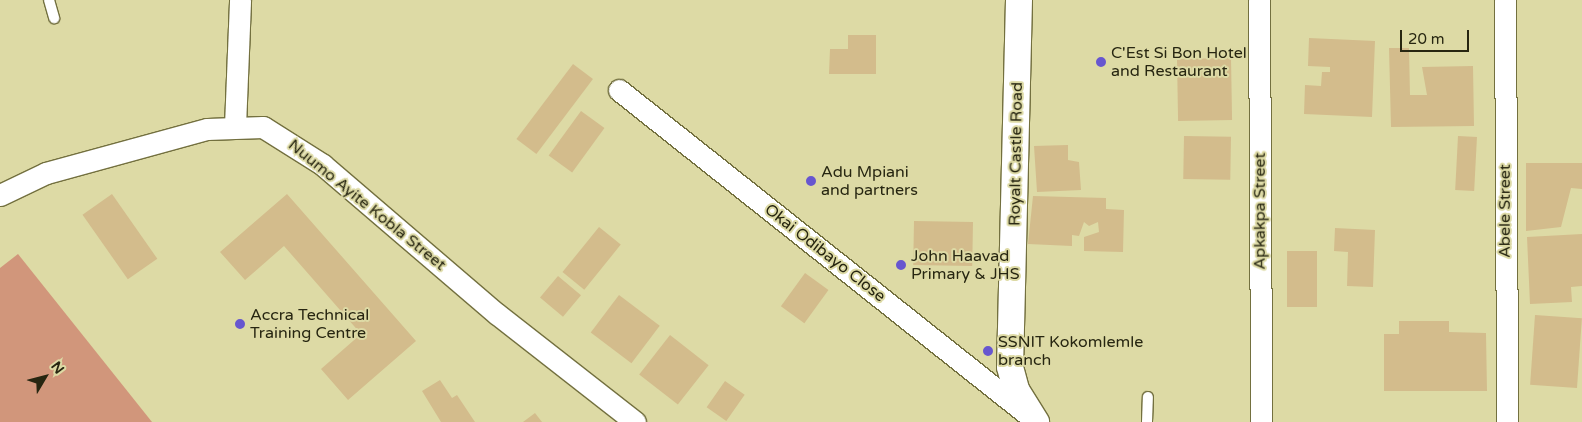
<!DOCTYPE html>
<html>
<head>
<meta charset="utf-8">
<style>
	body { margin:0 }
	#map { position:relative; width:1582px; height:422px; overflow:hidden; background:#dddaa5; font-family:"Varela Round",sans-serif }
	div>[style] { position:absolute }
	[style*='--x'] { left:calc(var(--x)*1px); top:calc(var(--y)*1px); width:calc(var(--w)*1px); rotate:calc(var(--a)*1deg) }
	.green>* { inset:0; background:#d1967b }
	.building>* { inset:0; background:#d3bc8c; transform-origin:0 0 }
	.roads { filter:drop-shadow(1px 0 #73703f) drop-shadow(-1px 0 #73703f) drop-shadow(0 1px #73703f) drop-shadow(0 -1px #73703f) }
	.service>* { height:10px; margin:-5px; padding:0 5px; transform-origin:5px; border-radius:5px; background:#fff }
	.minor>* { height:21px; margin:-10.5px; padding:0 10.5px; transform-origin:10.5px; border-radius:10.5px; background:#fff }
	.tertiary>* { height:26px; margin:-13px; padding:0 13px; transform-origin:13px; border-radius:13px; background:#fff }
	.dots>* { width:14px; height:14px; translate:-50% -50%; box-sizing:border-box; border:2px solid #dddaa5; border-radius:50% }
	span { translate:-50% -50%; white-space:nowrap; text-align:center; line-height:1.15; -webkit-text-stroke:4px #dddaa5; paint-order:stroke }
	.poi-label { font-size:16px; color:#272611 }
	.left { translate:0 -50%; text-align:left }
	.street-label { font-size:16px; color:#272611 }
	.north { position:absolute; left:20px; top:352px; width:50px; height:50px; -webkit-text-stroke:4px #dddaa5; paint-order:stroke; rotate:53deg; font-size:14px; font-weight:700; line-height:20px; text-align:center; color:#272611 }
	.north::after { content:''; display:block; margin:auto; width:18px; height:22px; background:#272611; clip-path:polygon(50% 0,100% 100%,50% 72%,0 100%) }
	.scale { position:absolute; left:1400px; top:30px; width:69px; height:22px; box-sizing:border-box; border:2px solid #272611; border-top:0; padding-left:6px; font-size:15px; line-height:18px; white-space:nowrap; color:#272611; -webkit-text-stroke:4px #dddaa5; paint-order:stroke }
</style>
</head>
<body>
<div id="map">
	<div class="green">
		<div style="clip-path:polygon(18px 254px,152px 422px,0 422px,0 268px)"></div>
	</div>
	<div class="building">
		<div style="clip-path:polygon(848px 35px,876px 35px,876px 74px,829px 74px,830px 49px,848px 49px)"></div>
		<div style="clip-path:polygon(1309px 38px,1375px 41px,1372px 117px,1304px 114px,1305px 85px,1321px 86px,1322px 72px,1330px 72px,1330px 67px,1308px 66px)"></div>
		<div style="clip-path:polygon(1389px 48px,1409px 48px,1410px 95px,1427px 95px,1422px 67px,1473px 66px,1474px 126px,1391px 127px)"></div>
		<div style="left:1231px;top:58px;width:62px;height:54px;rotate:89deg"></div>
		<div style="left:573px;top:64px;width:25px;height:94px;rotate:37deg"></div>
		<div style="left:581px;top:111px;width:29px;height:55px;rotate:36deg"></div>
		<div style="left:1184px;top:136px;width:47px;height:43px;rotate:1deg"></div>
		<div style="left:1458px;top:136px;width:19px;height:54px;rotate:3deg"></div>
		<div style="clip-path:polygon(1068px 145px,1068px 160px,1079px 162px,1081px 190px,1037px 192px,1034px 146px)"></div>
		<div style="clip-path:polygon(1526px 163px,1582px 163px,1582px 189px,1571px 188px,1561px 227px,1526px 231px)"></div>
		<div style="left:112px;top:194px;width:79px;height:36px;rotate:55deg"></div>
		<div style="clip-path:polygon(287px 194px,416px 341px,348px 400px,321px 369px,361px 334px,284px 246px,245px 280px,220px 252px)"></div>
		<div style="clip-path:polygon(1033px 196px,1106px 198px,1106px 209px,1124px 210px,1123px 252px,1084px 251px,1084px 237px,1099px 232px,1098px 222px,1089px 226px,1084px 222px,1079px 236px,1072px 235px,1072px 246px,1028px 244px)"></div>
		<div style="left:914px;top:221px;width:59px;height:44px;rotate:1deg"></div>
		<div style="left:599px;top:227px;width:28px;height:58px;rotate:39deg"></div>
		<div style="clip-path:polygon(1335px 228px,1375px 230px,1373px 287px,1347px 286px,1348px 252px,1334px 251px)"></div>
		<div style="clip-path:polygon(1582px 234px,1582px 286px,1571px 287px,1572px 302px,1530px 304px,1527px 237px)"></div>
		<div style="left:1287px;top:251px;width:30px;height:56px"></div>
		<div style="left:805px;top:273px;width:29px;height:41px;rotate:36deg"></div>
		<div style="left:558px;top:276px;width:30px;height:28px;rotate:40deg"></div>
		<div style="left:619px;top:295px;width:51px;height:47px;rotate:37deg"></div>
		<div style="left:1535px;top:315px;width:47px;height:70px;rotate:4deg"></div>
		<div style="clip-path:polygon(1399px 321px,1449px 321px,1449px 332px,1486px 333px,1487px 391px,1384px 391px,1384px 334px,1399px 334px)"></div>
		<div style="left:670px;top:335px;width:49px;height:50px;rotate:38deg"></div>
		<div style="clip-path:polygon(440px 380px,452px 398px,457px 395px,475px 422px,441px 422px,422px 391px)"></div>
		<div style="left:725px;top:381px;width:24px;height:32px;rotate:35deg"></div>
		<div style="clip-path:polygon(535px 413px,542px 422px,523px 422px)"></div>
	</div>
	<div class="roads">
		<div class="service">
			<div style="--x:49;--y:0;--w:19;--a:74"></div>
			<div style="--x:1147;--y:422;--w:25;--a:-88"></div>
		</div>
		<div class="minor">
			<div style="--x:1259;--y:0;--w:422;--a:89.7"></div>
			<div style="--x:1505;--y:0;--w:422;--a:89.7"></div>
			<div style="--x:619;--y:90;--w:520;--a:38.44"></div>
			<div style="--x:235;--y:126;--w:126;--a:-87.7"></div>
			<div style="--x:0;--y:195;--w:51;--a:-25.6"></div>
			<div style="--x:46;--y:173;--w:167;--a:-15.3"></div>
			<div style="--x:207;--y:129;--w:56;--a:-2"></div>
			<div style="--x:263;--y:127;--w:71;--a:32.3"></div>
			<div style="--x:323;--y:165;--w:229;--a:40.6"></div>
			<div style="--x:497;--y:314;--w:175;--a:38"></div>
		</div>
		<div class="tertiary">
			<div style="--x:1019;--y:0;--w:367;--a:91.4"></div>
			<div style="--x:1010;--y:367;--w:24;--a:75"></div>
			<div style="--x:1016;--y:390;--w:38;--a:58"></div>
		</div>
	</div>
	<div class="dots">
		<div style="left:1101px;top:62px;background:#6756cf"></div>
		<div style="left:811px;top:181px;background:#6756cf"></div>
		<div style="left:901px;top:265px;background:#6756cf"></div>
		<div style="left:240px;top:324px;background:#6756cf"></div>
		<div style="left:988px;top:351px;background:#6756cf"></div>
	</div>
	<div class="poi-label">
		<span class="left" style="left:1111px;top:62px">C'Est Si Bon Hotel<br>and Restaurant</span>
		<span class="left" style="left:821px;top:181px">Adu Mpiani<br>and partners</span>
		<span class="left" style="left:911px;top:265px">John Haavad<br>Primary &amp; JHS</span>
		<span class="left" style="left:250px;top:324px">Accra Technical<br>Training Centre</span>
		<span class="left" style="left:998px;top:351px">SSNIT Kokomlemle<br>branch</span>
	</div>
	<div class="street-label">
		<span style="left:1016px;top:154px;rotate:-89deg">Royalt Castle Road</span>
		<span style="left:367px;top:205px;rotate:39deg">Nuumo Ayite Kobla Street</span>
		<span style="left:1260px;top:211px;rotate:-90deg">Apkakpa Street</span>
		<span style="left:1505px;top:211px;rotate:-90deg">Abele Street</span>
		<span style="left:825px;top:253px;rotate:38deg">Okai Odibayo Close</span>
	</div>
	<div class="north">N</div>
	<div class="scale">20 m</div>
</div>
</body>
</html>
